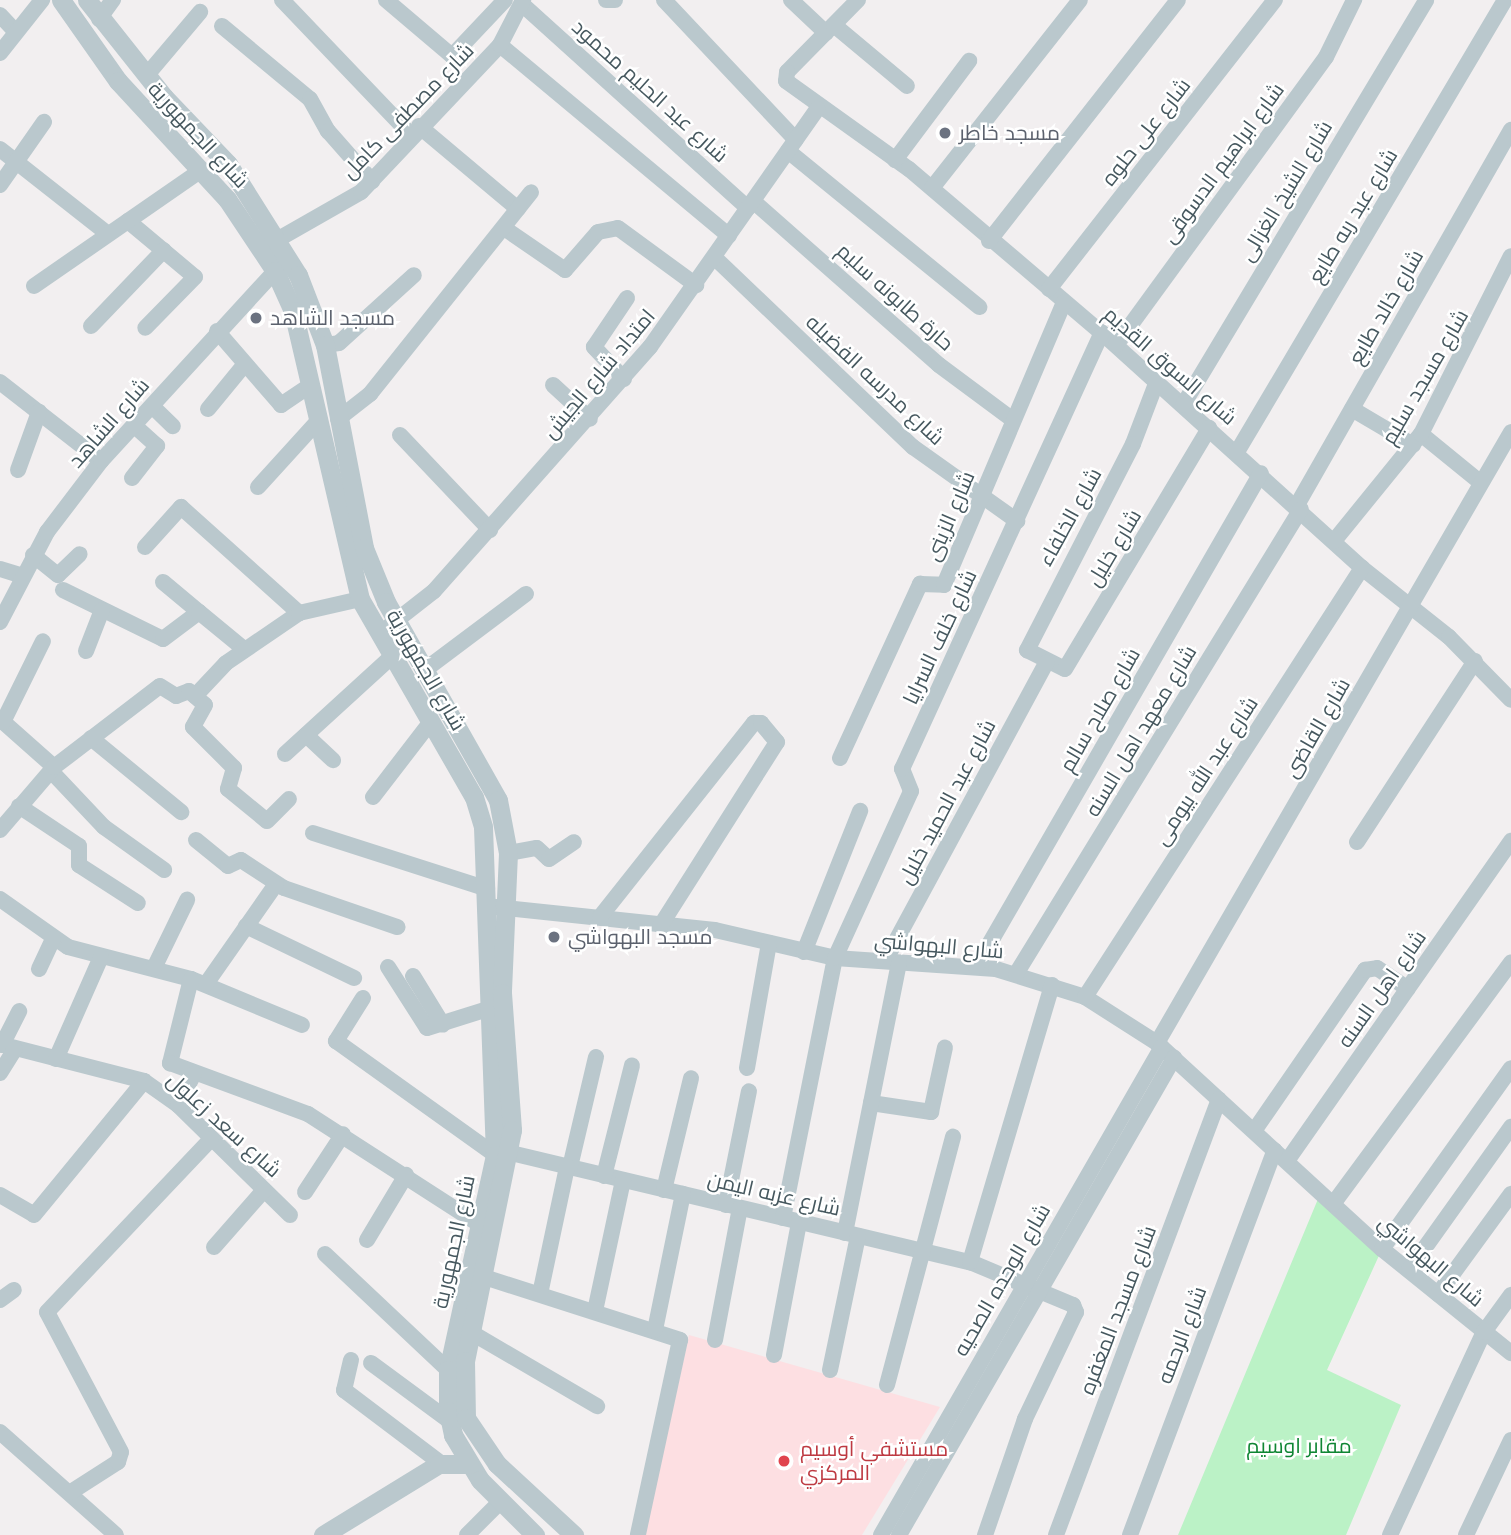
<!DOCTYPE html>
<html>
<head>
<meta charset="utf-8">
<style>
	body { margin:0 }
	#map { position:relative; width:1511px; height:1535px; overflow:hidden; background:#f2eff0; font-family:Inter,Cairo,sans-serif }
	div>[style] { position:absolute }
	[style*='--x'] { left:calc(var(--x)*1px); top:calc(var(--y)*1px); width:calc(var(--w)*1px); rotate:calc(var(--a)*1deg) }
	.medical>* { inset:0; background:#fddfe2 }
	.green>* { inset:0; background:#bbf2c6 }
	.minor>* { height:16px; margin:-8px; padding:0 8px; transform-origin:8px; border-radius:8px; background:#bac8cd }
	.tertiary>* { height:19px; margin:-9.5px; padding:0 9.5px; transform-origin:9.5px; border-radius:9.5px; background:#bac8cd }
	.dots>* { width:19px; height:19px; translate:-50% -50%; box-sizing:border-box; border:4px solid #fff; border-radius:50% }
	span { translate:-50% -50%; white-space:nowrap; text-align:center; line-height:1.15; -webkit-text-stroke:5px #fff; paint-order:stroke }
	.street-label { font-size:21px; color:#46585f }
	.worship-label { font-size:21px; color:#5b616d }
	.left { translate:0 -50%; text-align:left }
	.park-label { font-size:21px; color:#108634 }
	.health-label { font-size:21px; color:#be3a42 }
</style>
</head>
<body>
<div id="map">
	<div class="medical">
		<div style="clip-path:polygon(689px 1335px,940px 1407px,862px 1535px,645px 1535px)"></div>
	</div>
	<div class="green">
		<div style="clip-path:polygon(1318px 1199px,1382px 1249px,1327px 1370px,1401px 1405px,1346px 1535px,1178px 1535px)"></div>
	</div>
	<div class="minor">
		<div style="--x:282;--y:0;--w:187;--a:46.3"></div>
		<div style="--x:386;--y:0;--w:87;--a:40.3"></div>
		<div style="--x:452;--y:56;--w:77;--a:-46.6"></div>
		<div style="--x:606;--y:0;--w:9;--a:0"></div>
		<div style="--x:664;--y:0;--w:192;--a:46.7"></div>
		<div style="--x:791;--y:0;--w:48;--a:43.3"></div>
		<div style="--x:858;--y:0;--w:101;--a:134.6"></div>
		<div style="--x:787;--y:72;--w:9;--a:96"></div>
		<div style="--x:786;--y:81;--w:151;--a:35.6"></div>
		<div style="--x:909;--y:169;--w:253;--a:40.4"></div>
		<div style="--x:1102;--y:333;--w:350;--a:42.1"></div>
		<div style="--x:1362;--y:568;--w:111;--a:38.4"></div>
		<div style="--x:1449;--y:637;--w:88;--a:45.5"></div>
		<div style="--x:523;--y:5;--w:303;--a:42.1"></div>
		<div style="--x:0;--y:15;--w:23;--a:47"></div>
		<div style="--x:99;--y:19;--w:24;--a:-54"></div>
		<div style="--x:834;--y:25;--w:95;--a:39.9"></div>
		<div style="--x:222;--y:26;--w:114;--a:39.7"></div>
		<div style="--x:310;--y:99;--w:37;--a:61"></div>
		<div style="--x:328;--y:131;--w:67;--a:48.7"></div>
		<div style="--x:500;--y:45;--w:298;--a:39.8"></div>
		<div style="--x:0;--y:53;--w:68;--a:-51.6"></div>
		<div style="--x:146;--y:76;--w:84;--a:-49.8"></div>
		<div style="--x:419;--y:126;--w:129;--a:40"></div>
		<div style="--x:0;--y:149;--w:137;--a:38.2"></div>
		<div style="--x:788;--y:151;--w:247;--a:39.2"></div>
		<div style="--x:895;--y:160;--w:124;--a:-53.2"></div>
		<div style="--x:0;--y:185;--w:77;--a:-55.1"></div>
		<div style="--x:932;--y:188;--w:239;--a:-51.8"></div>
		<div style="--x:753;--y:201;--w:248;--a:41.4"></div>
		<div style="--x:939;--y:365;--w:92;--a:36.6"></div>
		<div style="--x:128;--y:221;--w:87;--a:39.9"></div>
		<div style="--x:195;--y:277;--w:71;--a:134.4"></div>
		<div style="--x:504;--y:228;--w:74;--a:34.5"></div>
		<div style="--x:565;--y:270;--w:50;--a:-49"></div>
		<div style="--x:598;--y:232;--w:20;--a:-11"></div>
		<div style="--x:618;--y:228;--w:97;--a:36.2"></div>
		<div style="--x:989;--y:241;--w:306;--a:-51.9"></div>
		<div style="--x:268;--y:245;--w:107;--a:-29.7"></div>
		<div style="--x:361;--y:192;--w:202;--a:-46.6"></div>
		<div style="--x:500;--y:45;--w:51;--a:-62.9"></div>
		<div style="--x:715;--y:258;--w:274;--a:43.7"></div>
		<div style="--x:913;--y:447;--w:128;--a:35.4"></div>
		<div style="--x:34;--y:286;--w:202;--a:-34.7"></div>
		<div style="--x:1049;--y:289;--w:367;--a:-52"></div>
		<div style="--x:91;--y:326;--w:105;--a:-46.2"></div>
		<div style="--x:217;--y:331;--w:98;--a:49.1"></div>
		<div style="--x:281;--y:405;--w:32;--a:-34"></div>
		<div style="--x:325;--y:345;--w:14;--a:-8"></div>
		<div style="--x:339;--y:343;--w:101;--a:-42.2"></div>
		<div style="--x:1116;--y:345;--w:356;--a:-53.9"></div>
		<div style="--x:1326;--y:57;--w:64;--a:-63.8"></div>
		<div style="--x:624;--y:379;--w:44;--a:-133.2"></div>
		<div style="--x:594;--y:347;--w:59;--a:-56"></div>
		<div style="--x:1157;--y:381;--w:67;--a:110.9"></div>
		<div style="--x:1133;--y:444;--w:232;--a:117.2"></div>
		<div style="--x:1027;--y:650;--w:42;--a:26.6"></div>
		<div style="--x:1065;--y:669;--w:281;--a:-59.1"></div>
		<div style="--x:0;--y:382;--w:128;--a:38"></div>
		<div style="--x:553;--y:385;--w:50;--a:42.6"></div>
		<div style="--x:1183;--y:405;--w:472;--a:-59"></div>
		<div style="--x:152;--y:406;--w:29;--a:44"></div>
		<div style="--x:208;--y:409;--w:58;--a:-50.6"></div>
		<div style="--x:1352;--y:409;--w:71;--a:30.5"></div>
		<div style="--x:338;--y:419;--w:41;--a:-38"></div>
		<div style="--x:370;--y:394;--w:258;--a:-51.4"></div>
		<div style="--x:1421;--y:434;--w:77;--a:39.2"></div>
		<div style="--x:400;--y:435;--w:131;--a:46.5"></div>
		<div style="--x:1237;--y:452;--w:525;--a:-59.34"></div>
		<div style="--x:18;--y:470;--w:62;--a:-70.1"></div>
		<div style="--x:132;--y:478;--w:41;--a:-52"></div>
		<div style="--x:157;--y:446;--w:31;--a:-138"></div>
		<div style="--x:258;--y:487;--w:86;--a:-47.8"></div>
		<div style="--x:1297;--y:505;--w:432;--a:-60.3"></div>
		<div style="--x:1334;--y:541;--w:138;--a:-50.9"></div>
		<div style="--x:1421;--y:434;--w:199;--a:-63.2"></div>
		<div style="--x:145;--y:547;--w:54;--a:-48"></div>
		<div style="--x:181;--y:507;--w:159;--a:41.9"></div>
		<div style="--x:33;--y:555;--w:32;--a:39"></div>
		<div style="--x:58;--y:575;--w:30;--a:-44"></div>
		<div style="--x:0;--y:569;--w:24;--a:17"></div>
		<div style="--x:163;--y:582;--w:47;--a:39.8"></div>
		<div style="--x:63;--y:590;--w:111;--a:26.1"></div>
		<div style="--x:163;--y:639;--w:45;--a:-36.9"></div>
		<div style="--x:199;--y:612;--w:58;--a:39.4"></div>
		<div style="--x:0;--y:622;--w:102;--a:-62.4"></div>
		<div style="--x:47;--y:532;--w:89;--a:-52.7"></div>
		<div style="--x:101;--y:461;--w:258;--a:-47.5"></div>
		<div style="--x:388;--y:627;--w:58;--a:-38"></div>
		<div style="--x:434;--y:591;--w:326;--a:-48.5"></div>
		<div style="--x:650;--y:347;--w:291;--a:-54.9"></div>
		<div style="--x:86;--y:651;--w:44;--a:-68.7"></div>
		<div style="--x:426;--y:669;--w:125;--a:-36.9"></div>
		<div style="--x:195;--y:696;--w:45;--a:-46.8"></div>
		<div style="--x:226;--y:663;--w:88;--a:-34.4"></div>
		<div style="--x:299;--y:613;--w:63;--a:-12.9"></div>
		<div style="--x:0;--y:719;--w:72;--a:41.6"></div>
		<div style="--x:3;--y:722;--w:90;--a:-63.7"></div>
		<div style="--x:306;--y:735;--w:37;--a:43"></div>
		<div style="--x:91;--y:738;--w:117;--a:39.4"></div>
		<div style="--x:285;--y:754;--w:142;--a:-42.4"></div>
		<div style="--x:840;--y:758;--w:192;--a:-65.3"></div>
		<div style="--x:920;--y:584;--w:24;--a:2"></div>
		<div style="--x:944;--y:585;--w:307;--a:-67"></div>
		<div style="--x:51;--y:771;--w:77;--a:46.6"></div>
		<div style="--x:104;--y:827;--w:74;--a:35.6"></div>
		<div style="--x:373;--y:797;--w:92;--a:-52.5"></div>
		<div style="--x:19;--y:806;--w:72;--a:33.7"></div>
		<div style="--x:79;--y:846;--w:19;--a:90"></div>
		<div style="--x:79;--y:865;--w:70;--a:32.8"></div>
		<div style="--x:0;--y:830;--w:83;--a:-49.4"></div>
		<div style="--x:54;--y:767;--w:133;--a:-37.4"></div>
		<div style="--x:160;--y:686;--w:19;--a:32"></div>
		<div style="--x:176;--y:696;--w:14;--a:-21"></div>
		<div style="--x:189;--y:691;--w:21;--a:41"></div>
		<div style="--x:205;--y:705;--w:25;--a:119"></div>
		<div style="--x:193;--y:727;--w:58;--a:45"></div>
		<div style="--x:234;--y:768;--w:22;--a:106"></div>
		<div style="--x:228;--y:789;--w:50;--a:39.4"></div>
		<div style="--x:267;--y:821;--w:31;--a:-45"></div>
		<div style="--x:313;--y:833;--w:183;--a:17.8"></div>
		<div style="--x:196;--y:840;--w:41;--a:39.1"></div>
		<div style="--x:228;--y:866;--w:14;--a:-25"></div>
		<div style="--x:241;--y:860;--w:51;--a:33.1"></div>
		<div style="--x:284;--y:888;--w:120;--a:19"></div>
		<div style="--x:1357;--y:842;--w:216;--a:-56.9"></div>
		<div style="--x:508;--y:853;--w:29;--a:-10"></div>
		<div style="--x:537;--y:848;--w:16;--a:43"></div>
		<div style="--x:549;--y:859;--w:30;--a:-34"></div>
		<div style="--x:0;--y:899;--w:83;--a:35.2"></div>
		<div style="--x:68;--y:947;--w:127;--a:14.6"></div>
		<div style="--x:191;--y:979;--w:120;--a:22.5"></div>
		<div style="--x:486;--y:906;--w:230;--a:6"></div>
		<div style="--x:715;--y:930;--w:123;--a:13.1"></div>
		<div style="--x:835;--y:958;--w:161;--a:3.9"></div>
		<div style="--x:996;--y:969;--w:93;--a:17.5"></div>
		<div style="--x:1085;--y:997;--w:85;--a:32.6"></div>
		<div style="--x:1157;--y:1043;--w:305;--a:42.5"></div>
		<div style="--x:1382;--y:1249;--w:166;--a:38.9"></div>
		<div style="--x:600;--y:917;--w:248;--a:-51.6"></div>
		<div style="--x:754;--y:723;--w:7;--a:0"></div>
		<div style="--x:761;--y:723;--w:25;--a:50"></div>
		<div style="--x:777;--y:742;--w:217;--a:122.4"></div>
		<div style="--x:246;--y:926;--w:120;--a:25.7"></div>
		<div style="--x:804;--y:952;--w:152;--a:-68.3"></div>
		<div style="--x:885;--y:961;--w:339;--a:-61.6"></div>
		<div style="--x:388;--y:967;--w:72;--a:57.4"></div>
		<div style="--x:427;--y:1028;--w:64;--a:-17.3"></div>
		<div style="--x:976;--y:967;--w:570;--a:-60.02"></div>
		<div style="--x:154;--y:968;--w:76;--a:-64.1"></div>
		<div style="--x:39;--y:969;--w:33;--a:-65"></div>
		<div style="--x:1016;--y:974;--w:545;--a:-58.5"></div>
		<div style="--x:413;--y:976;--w:57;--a:58.5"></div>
		<div style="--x:191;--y:979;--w:87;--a:104"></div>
		<div style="--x:170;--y:1063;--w:147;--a:20.3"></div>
		<div style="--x:308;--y:1114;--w:207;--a:32.8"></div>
		<div style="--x:206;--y:984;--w:122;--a:-55"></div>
		<div style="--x:1085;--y:997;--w:511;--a:-57.15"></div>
		<div style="--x:363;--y:998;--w:51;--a:122.1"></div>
		<div style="--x:336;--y:1041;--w:196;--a:35.6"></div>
		<div style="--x:1157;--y:1043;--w:706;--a:-59.91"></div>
		<div style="--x:0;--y:1044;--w:149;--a:14.4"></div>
		<div style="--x:144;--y:1081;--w:42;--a:35.2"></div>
		<div style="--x:178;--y:1105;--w:157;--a:44.5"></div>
		<div style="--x:2;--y:1045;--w:38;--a:-63"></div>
		<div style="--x:56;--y:1059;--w:111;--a:-66.2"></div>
		<div style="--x:747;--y:1068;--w:127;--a:-80"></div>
		<div style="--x:0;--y:1073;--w:28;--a:-58"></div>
		<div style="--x:871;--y:1103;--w:61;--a:8.5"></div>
		<div style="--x:931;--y:1112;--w:66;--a:-77.8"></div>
		<div style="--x:178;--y:1105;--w:35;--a:-63"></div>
		<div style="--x:1254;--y:1131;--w:196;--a:-55.4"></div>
		<div style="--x:1365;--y:970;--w:12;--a:-9"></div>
		<div style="--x:1377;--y:968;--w:37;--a:34"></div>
		<div style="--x:511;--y:1153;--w:472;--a:13.4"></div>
		<div style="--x:970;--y:1262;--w:112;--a:22.7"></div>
		<div style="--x:1073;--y:1305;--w:8;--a:67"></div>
		<div style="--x:1076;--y:1312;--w:119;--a:115.5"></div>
		<div style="--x:1025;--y:1419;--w:123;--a:109"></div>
		<div style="--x:1287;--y:1161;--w:391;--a:-55"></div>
		<div style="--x:570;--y:1167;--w:113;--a:-76.7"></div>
		<div style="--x:604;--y:1176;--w:114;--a:-75.8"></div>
		<div style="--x:664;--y:1190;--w:115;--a:-76.4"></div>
		<div style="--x:305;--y:1192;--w:69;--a:-56.8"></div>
		<div style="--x:0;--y:1195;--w:39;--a:30"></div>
		<div style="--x:34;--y:1215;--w:173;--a:-50.6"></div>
		<div style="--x:1333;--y:1204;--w:300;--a:-53.6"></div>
		<div style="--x:726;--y:1205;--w:116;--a:-78.6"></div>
		<div style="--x:783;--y:1218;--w:265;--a:-78.7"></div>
		<div style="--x:835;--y:958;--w:183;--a:-65.5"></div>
		<div style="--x:911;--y:791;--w:24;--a:-112"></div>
		<div style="--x:902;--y:769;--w:480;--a:-65.4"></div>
		<div style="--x:845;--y:1233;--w:275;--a:-78.7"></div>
		<div style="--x:367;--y:1240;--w:76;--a:-59"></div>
		<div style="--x:214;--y:1247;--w:76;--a:-48.7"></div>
		<div style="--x:1382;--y:1249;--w:222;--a:-54.5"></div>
		<div style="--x:325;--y:1254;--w:169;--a:43.3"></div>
		<div style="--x:970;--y:1262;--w:289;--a:-73.5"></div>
		<div style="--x:1409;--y:1270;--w:176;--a:-54.5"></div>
		<div style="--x:484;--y:1277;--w:206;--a:17.8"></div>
		<div style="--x:680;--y:1340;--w:199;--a:102.2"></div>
		<div style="--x:540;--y:1294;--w:130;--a:-78"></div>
		<div style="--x:1438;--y:1294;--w:124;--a:-53.9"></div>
		<div style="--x:0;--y:1300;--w:17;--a:-36"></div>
		<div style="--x:595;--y:1311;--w:134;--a:-77.9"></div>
		<div style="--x:655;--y:1330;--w:139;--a:-78.4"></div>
		<div style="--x:472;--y:1333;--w:145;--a:30.3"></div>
		<div style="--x:715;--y:1340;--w:134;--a:-79.3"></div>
		<div style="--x:774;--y:1355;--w:134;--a:-79.3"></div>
		<div style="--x:351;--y:1360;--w:31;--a:103"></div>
		<div style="--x:344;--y:1390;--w:118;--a:37.1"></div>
		<div style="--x:371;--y:1363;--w:99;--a:36.4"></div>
		<div style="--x:830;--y:1370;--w:137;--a:-78.2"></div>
		<div style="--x:887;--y:1385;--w:257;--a:-75.1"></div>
		<div style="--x:0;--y:1432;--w:155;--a:41.6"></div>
		<div style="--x:71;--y:1492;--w:56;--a:-32.6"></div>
		<div style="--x:118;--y:1462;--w:10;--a:-73"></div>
		<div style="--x:121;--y:1452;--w:158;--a:-117.9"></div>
		<div style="--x:47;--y:1312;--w:238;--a:-46.5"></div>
		<div style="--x:467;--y:1535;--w:47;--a:-45"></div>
		<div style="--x:881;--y:1535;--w:563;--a:-60.07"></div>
		<div style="--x:899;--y:1535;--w:551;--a:-60.04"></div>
		<div style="--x:1056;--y:1535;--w:465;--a:-69.5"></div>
		<div style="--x:1130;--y:1535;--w:411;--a:-69.4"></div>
		<div style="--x:1390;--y:1535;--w:224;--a:-65.2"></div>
		<div style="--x:1484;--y:1332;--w:46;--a:-53.9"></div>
		<div style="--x:1466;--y:1535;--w:105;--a:-64.7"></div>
	</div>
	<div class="tertiary">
		<div style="--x:61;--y:0;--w:99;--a:54.9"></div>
		<div style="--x:118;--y:81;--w:161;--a:47.3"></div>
		<div style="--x:227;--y:199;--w:87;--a:56.3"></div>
		<div style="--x:275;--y:271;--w:44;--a:65.8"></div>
		<div style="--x:293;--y:311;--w:296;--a:76.9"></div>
		<div style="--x:360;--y:599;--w:228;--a:60.1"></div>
		<div style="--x:474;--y:797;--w:31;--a:73"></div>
		<div style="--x:483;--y:827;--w:328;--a:87.9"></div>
		<div style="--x:495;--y:1155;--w:220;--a:102.3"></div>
		<div style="--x:448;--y:1370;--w:41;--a:90"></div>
		<div style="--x:448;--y:1411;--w:25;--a:78"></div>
		<div style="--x:453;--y:1435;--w:52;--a:59"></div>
		<div style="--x:480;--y:1480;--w:78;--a:45"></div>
		<div style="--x:87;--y:0;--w:124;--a:51.6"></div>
		<div style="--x:164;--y:97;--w:93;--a:46.3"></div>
		<div style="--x:228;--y:164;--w:131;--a:57.8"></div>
		<div style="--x:298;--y:275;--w:75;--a:68.9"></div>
		<div style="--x:325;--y:345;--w:207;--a:79.1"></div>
		<div style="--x:364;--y:548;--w:58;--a:67.8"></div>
		<div style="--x:386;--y:602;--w:227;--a:60.5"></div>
		<div style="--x:498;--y:800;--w:54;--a:79.3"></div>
		<div style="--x:508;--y:853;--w:140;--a:92.5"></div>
		<div style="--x:502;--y:993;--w:137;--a:85.8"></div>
		<div style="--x:512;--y:1130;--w:236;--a:101.5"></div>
		<div style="--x:465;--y:1361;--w:57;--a:89"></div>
		<div style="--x:466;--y:1418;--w:55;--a:56"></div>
		<div style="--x:497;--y:1464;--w:105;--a:42.7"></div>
		<div style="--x:323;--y:1535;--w:136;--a:-31.5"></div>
		<div style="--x:439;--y:1464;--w:30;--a:0"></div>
	</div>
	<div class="dots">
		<div style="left:945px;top:133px;background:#6b7280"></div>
		<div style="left:256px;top:318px;background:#6b7280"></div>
		<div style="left:554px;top:937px;background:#6b7280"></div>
		<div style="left:784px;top:1461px;background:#e0444e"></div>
	</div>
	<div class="street-label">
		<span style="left:650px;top:91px;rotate:42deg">شارع عبد الحليم محمود</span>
		<span style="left:408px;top:111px;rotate:-46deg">شارع مصطفى كامل</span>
		<span style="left:1146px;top:132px;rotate:-52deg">شارع على حلوه</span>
		<span style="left:198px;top:135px;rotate:47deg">شارع الجمهورية</span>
		<span style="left:1223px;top:163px;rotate:-54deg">شارع ابراهيم الدسوقى</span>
		<span style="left:1286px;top:191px;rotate:-59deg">شارع الشيخ الغزالى</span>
		<span style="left:1353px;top:216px;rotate:-59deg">شارع عبد ربه طايع</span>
		<span style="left:895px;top:297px;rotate:42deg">حارة طابونه سليم</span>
		<span style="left:1386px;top:307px;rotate:-60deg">شارع خالد طايع</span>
		<span style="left:1170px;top:366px;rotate:41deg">شارع السوق القديم</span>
		<span style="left:599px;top:374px;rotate:-50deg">امتداد شارع الجيش</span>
		<span style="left:1425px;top:377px;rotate:-60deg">شارع مسجد سليم</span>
		<span style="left:875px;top:380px;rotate:43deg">شارع مدرسه الفضيله</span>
		<span style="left:109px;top:423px;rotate:-49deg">شارع الشاهد</span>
		<span style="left:950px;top:516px;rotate:-67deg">شارع الزينى</span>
		<span style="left:1070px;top:517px;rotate:-61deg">شارع الخلفاء</span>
		<span style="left:1114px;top:548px;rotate:-59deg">شارع خليل</span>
		<span style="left:940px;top:637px;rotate:-65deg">شارع خلف السرايا</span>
		<span style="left:426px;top:670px;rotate:60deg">شارع الجمهورية</span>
		<span style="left:1100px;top:710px;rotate:-60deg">شارع صلاح سالم</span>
		<span style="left:1317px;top:728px;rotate:-60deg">شارع القاضى</span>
		<span style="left:1141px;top:731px;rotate:-59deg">شارع معهد اهل السنه</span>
		<span style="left:1206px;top:771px;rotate:-57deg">شارع عبد الله بيومى</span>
		<span style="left:947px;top:802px;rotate:-62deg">شارع عبد الحميد خليل</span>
		<span style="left:939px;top:946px;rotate:5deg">شارع البهواشي</span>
		<span style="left:1382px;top:989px;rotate:-55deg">شارع اهل السنه</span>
		<span style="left:224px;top:1125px;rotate:42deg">شارع سعد زعلول</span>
		<span style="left:774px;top:1194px;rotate:13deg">شارع عزبه اليمن</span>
		<span style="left:454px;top:1242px;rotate:-78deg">شارع الجمهورية</span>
		<span style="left:1431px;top:1261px;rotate:40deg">شارع البهواشي</span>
		<span style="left:1002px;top:1280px;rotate:-60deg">شارع الوحده الصحيه</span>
		<span style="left:1118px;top:1310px;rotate:-69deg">شارع مسجد المغفره</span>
		<span style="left:1182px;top:1335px;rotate:-69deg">شارع الرحمه</span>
	</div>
	<div class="worship-label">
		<span class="left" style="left:959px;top:133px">مسجد خاطر</span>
		<span class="left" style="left:270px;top:318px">مسجد الشاهد</span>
		<span class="left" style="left:568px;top:937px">مسجد البهواشي</span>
	</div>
	<div class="park-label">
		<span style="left:1299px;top:1446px">مقابر اوسيم</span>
	</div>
	<div class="health-label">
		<span class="left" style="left:800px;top:1461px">مستشفي أوسيم<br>المركزي</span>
	</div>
</div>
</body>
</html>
